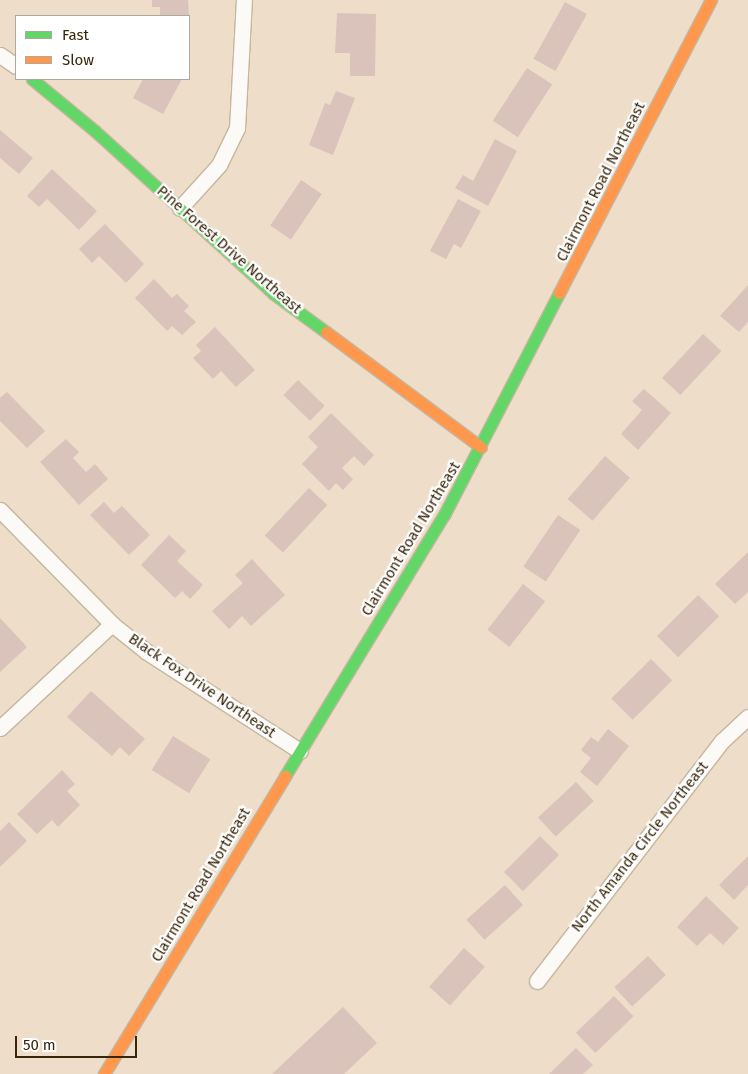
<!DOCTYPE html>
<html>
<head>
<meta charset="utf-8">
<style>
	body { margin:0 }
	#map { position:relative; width:748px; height:1074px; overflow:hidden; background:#eedec9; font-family:"Fira Sans",sans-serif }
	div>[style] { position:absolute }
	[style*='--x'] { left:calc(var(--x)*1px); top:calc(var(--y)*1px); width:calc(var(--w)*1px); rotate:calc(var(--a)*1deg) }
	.building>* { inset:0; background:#d9c3ba; transform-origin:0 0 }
	.roads { filter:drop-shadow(1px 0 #c5b6a0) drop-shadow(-1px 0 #c5b6a0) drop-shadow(0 1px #c5b6a0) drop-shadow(0 -1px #c5b6a0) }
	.street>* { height:15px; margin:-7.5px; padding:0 7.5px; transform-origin:7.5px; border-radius:7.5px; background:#fcfaf7 }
	.fast>* { height:11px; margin:-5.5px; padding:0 5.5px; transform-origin:5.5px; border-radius:5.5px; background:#63d668 }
	.slow>* { height:11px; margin:-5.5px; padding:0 5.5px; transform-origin:5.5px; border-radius:5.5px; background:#ff974d }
	span { translate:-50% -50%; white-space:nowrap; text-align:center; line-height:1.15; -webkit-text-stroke:4.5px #fff; paint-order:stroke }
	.street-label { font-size:15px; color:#38260a }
	.legend { position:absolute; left:15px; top:15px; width:175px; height:65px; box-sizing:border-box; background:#fff; border:1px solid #afa89d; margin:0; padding:6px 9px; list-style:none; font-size:15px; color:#38260a }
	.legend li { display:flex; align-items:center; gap:10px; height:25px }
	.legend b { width:25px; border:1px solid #afa89d }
	.scale { position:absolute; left:15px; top:1036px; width:122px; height:22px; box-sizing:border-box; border:2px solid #38260a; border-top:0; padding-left:6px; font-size:15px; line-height:18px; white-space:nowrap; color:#38260a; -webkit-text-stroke:4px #fff; paint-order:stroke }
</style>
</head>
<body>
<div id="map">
	<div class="building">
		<div style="clip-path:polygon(152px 0,188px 0,189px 16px,160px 16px,160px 7px,152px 7px)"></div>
		<div style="left:565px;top:2px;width:25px;height:65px;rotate:29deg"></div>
		<div style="clip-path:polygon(337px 13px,376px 14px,375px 76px,350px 76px,350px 53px,335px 53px)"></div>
		<div style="left:527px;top:68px;width:30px;height:63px;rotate:33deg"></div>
		<div style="clip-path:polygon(143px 79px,182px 79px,163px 114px,133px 98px)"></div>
		<div style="clip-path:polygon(336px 91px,355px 98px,333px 155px,309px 145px,325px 103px,330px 105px)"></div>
		<div style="clip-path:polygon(0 130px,33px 158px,19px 174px,0 158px)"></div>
		<div style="clip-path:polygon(495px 139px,517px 151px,488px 206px,455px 188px,463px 175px,473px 181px)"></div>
		<div style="clip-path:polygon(52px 169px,97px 211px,79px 230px,47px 199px,39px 207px,27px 196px)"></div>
		<div style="left:301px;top:180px;width:25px;height:55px;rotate:34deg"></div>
		<div style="clip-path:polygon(458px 199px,481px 211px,461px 248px,454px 244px,446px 259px,430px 251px)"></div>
		<div style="clip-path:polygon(105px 224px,144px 264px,126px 283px,99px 256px,92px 263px,79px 249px)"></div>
		<div style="clip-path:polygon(154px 279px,172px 298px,177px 294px,189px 306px,184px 311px,196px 322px,182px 335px,172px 326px,167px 331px,135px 298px)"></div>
		<div style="clip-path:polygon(748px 285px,748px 322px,739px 332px,720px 316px)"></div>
		<div style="clip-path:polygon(215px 327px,255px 370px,236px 387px,221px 371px,213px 379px,193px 358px,201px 351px,196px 345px)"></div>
		<div style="left:703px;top:334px;width:25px;height:60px;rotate:43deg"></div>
		<div style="left:298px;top:380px;width:37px;height:21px;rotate:44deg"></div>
		<div style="clip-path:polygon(644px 389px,671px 413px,638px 450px,621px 434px,642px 410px,632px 401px)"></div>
		<div style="clip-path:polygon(7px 392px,45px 431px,27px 448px,0 421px,0 398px)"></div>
		<div style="clip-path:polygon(331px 413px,374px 455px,364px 466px,354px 456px,342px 468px,353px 479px,343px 490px,336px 483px,329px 491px,302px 464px,318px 447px,308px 437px)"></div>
		<div style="clip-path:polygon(66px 439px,79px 452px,73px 458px,86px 472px,95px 464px,108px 479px,79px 505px,40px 462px)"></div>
		<div style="left:605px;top:456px;width:33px;height:57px;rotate:41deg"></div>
		<div style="left:309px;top:488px;width:25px;height:65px;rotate:43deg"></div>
		<div style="clip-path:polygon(104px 502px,114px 513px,122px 506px,150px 535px,129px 555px,90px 515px)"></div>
		<div style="left:558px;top:515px;width:27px;height:62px;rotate:34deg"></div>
		<div style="clip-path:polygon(169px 535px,186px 551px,177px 561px,203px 585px,190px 599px,182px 591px,175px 598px,141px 565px)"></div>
		<div style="clip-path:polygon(748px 552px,748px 592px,735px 604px,715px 584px)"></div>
		<div style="clip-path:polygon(252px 559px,285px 595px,251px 626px,242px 616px,229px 629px,212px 611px,243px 583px,235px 575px)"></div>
		<div style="left:523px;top:584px;width:28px;height:58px;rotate:38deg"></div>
		<div style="left:698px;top:595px;width:30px;height:58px;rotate:45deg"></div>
		<div style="clip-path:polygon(0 618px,27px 647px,0 672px)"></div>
		<div style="left:651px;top:659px;width:30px;height:56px;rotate:45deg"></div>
		<div style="clip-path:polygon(91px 691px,145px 739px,129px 756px,120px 747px,112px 756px,67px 717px)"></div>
		<div style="clip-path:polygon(608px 729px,629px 746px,597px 786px,580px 772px,591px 758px,581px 750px,591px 737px,598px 742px)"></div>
		<div style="left:173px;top:736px;width:44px;height:40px;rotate:32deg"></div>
		<div style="clip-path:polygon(62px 770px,75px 784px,67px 791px,80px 805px,58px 827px,52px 820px,37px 834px,17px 814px)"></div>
		<div style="left:576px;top:782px;width:26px;height:52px;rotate:47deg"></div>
		<div style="clip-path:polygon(9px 822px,27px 841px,0 867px,0 831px)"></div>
		<div style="left:540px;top:836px;width:27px;height:51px;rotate:45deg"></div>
		<div style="clip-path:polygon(748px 856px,748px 885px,734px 900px,719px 885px)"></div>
		<div style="left:505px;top:885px;width:27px;height:52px;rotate:48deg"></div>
		<div style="clip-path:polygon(706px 896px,739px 928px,723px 945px,710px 933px,697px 946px,677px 927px)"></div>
		<div style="left:464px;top:948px;width:28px;height:52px;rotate:42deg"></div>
		<div style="left:648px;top:956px;width:26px;height:46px;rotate:47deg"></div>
		<div style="left:614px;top:996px;width:28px;height:53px;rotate:46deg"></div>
		<div style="clip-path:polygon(343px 1007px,377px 1043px,344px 1074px,272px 1074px)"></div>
		<div style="clip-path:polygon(576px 1048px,593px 1065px,583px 1074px,549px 1074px)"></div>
	</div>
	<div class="roads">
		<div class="street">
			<div style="--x:0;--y:55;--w:19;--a:35"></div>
			<div style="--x:180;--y:208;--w:58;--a:-47.8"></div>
			<div style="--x:219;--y:165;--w:41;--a:-64.1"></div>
			<div style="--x:237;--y:128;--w:128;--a:-86.9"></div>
			<div style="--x:0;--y:510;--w:160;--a:45.5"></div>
			<div style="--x:112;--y:624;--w:45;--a:38.7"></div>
			<div style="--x:147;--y:652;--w:182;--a:32.9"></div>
			<div style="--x:0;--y:728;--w:153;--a:-42.9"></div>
			<div style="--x:537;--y:981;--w:303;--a:-52.4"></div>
			<div style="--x:722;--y:741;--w:35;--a:-43"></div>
		</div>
		<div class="fast">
			<div style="--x:32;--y:79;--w:82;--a:39.5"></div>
			<div style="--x:95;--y:131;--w:242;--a:42.3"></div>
			<div style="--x:274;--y:294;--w:64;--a:36.2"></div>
			<div style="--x:285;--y:776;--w:306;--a:-58.7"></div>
			<div style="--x:444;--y:515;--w:250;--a:-62.6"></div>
		</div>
		<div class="slow">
			<div style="--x:559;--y:293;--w:330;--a:-62.6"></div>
			<div style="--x:326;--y:332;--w:193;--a:36.6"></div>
			<div style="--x:104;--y:1074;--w:349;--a:-58.7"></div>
		</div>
	</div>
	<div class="street-label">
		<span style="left:601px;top:182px;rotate:-63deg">Clairmont Road Northeast</span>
		<span style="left:229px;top:250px;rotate:41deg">Pine Forest Drive Northeast</span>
		<span style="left:411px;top:539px;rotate:-59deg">Clairmont Road Northeast</span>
		<span style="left:202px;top:686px;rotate:34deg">Black Fox Drive Northeast</span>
		<span style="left:640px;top:847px;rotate:-52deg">North Amanda Circle Northeast</span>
		<span style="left:201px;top:885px;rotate:-59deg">Clairmont Road Northeast</span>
	</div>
	<ul class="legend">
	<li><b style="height:6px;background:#63d668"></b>Fast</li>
	<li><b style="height:6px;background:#ff974d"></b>Slow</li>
	</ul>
	<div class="scale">50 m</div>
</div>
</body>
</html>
